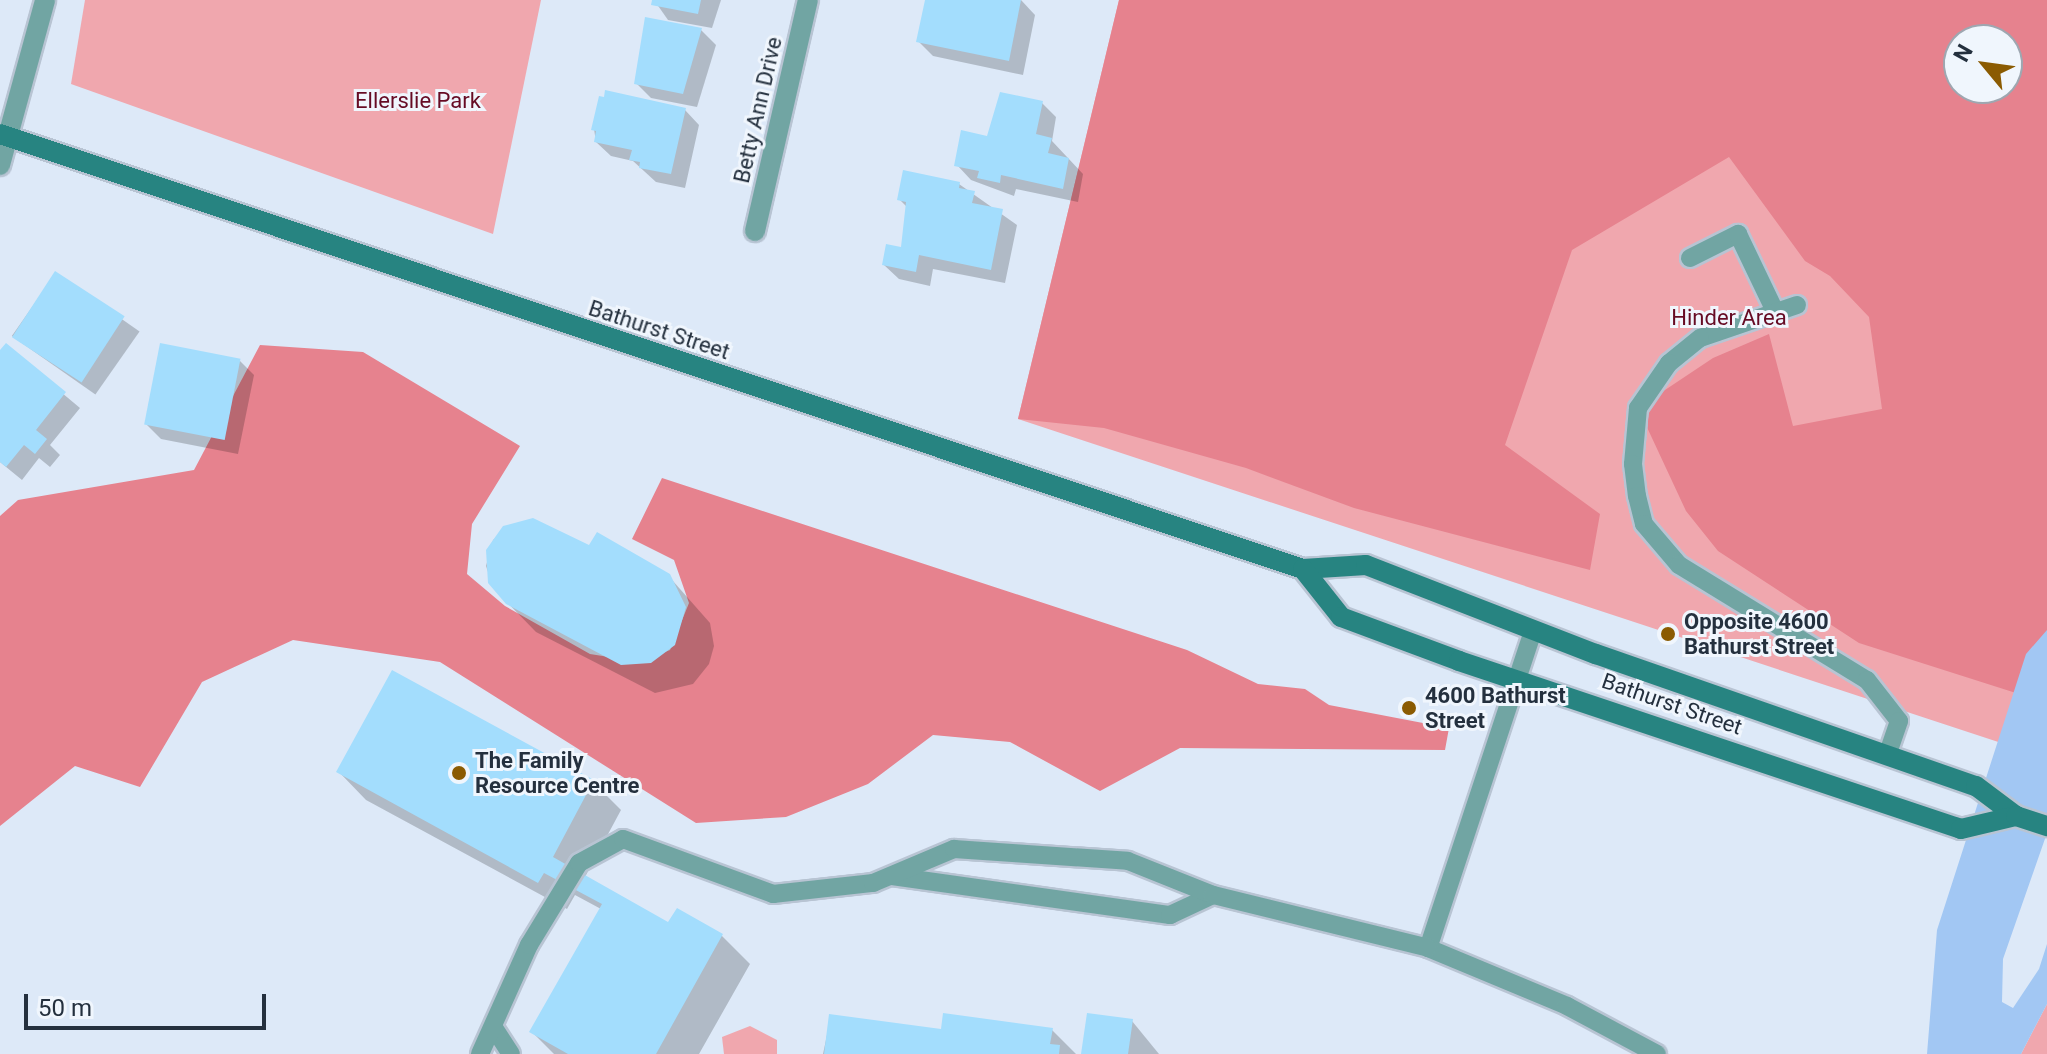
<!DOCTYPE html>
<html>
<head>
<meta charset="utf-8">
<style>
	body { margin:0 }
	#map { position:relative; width:2047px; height:1054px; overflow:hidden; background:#dde9f8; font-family:Roboto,sans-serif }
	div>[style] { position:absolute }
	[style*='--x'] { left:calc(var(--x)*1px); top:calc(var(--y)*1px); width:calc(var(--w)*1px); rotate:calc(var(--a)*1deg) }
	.green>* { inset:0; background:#f0a7ae }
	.forest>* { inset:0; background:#e6828e }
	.water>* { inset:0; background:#a2c7f3 }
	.shadow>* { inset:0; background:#0003; transform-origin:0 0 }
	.building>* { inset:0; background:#a3ddfd; transform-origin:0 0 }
	.roads { filter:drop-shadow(2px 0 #b8c4d3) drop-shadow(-2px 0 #b8c4d3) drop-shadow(0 2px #b8c4d3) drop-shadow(0 -2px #b8c4d3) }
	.service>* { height:18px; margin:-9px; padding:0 9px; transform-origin:9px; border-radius:9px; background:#71a5a3 }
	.minor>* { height:20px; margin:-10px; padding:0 10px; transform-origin:10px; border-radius:10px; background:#71a5a3 }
	.secondary>* { height:20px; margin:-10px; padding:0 10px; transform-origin:10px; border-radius:10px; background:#278481 }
	.dots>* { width:22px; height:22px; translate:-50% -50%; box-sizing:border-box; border:4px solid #f0f6fd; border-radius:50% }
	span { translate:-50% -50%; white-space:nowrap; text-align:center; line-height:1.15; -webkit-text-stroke:6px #f0f6fd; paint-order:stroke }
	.park-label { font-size:22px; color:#660b24 }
	.street-label { font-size:22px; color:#24303e }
	.poi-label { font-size:22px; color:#24303e; font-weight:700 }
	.left { translate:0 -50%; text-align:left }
	.north { position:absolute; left:1943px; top:24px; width:80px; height:80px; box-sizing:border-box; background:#f0f6fd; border:2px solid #9ea7b1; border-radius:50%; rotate:299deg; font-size:22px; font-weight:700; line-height:32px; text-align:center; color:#24303e }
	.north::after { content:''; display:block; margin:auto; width:28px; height:36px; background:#8b5b02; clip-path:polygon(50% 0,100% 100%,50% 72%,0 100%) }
	.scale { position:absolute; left:24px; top:994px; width:242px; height:36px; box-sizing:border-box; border:4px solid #24303e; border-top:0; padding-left:10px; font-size:24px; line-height:28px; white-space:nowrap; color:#24303e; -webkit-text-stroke:6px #f0f6fd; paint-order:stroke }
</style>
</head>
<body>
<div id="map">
	<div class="green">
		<div style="clip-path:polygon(85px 0,541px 0,493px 234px,71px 84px)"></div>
		<div style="clip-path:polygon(evenodd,1119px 0,2047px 0,2047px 758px,1018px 419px,1119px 0,1959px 40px,2007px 40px,2007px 88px,1959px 88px,1959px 40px)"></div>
		<div style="clip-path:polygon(2047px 1004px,2047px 1054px,2021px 1054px)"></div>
		<div style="clip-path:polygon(750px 1026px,777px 1040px,777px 1054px,724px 1054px,722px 1037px)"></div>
	</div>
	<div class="forest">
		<div style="clip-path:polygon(evenodd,1119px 0,2047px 0,2047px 703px,1859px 643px,1718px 551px,1686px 511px,1638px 408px,1713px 358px,1769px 334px,1793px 426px,1882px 409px,1869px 317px,1830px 276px,1805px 261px,1729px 157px,1572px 250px,1505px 445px,1600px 514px,1590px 570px,1354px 508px,1246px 468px,1104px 428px,1018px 419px,1119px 0,1959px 40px,2007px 40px,2007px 88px,1959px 88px,1959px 40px)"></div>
		<div style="clip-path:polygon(260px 345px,363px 352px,520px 446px,472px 524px,467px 574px,505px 606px,590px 654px,640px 662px,670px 650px,689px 603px,674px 560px,632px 539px,662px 478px,1187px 650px,1258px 684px,1305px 689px,1329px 705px,1449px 728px,1445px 750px,1180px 748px,1100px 791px,1010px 742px,933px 735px,868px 784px,786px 817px,696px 823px,440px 662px,293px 640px,202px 682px,140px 787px,75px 766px,0 826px,0 516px,18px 500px,194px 470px)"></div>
	</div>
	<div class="water">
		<div style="clip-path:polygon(2047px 630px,2047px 833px,2003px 959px,2002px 1002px,2013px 1008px,2039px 969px,2047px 944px,2047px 1004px,2021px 1054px,1927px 1054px,1937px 930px,2026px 654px)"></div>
	</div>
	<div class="shadow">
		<div style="clip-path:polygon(654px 0,721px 0,712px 28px,668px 20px)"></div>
		<div style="clip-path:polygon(927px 0,1021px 0,1035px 15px,1023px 75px,933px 56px,919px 42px)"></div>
		<div style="clip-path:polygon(701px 30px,716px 45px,697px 107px,651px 98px,636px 83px)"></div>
		<div style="clip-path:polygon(605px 99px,685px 110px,699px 125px,685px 188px,656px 182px,633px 161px,611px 156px,596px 142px,594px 129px)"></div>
		<div style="clip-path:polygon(1042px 103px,1056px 117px,1052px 141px,1083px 174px,1078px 202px,1016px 189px,1014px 196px,971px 180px,957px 165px)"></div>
		<div style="clip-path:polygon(959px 184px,1017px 225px,1005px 283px,933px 269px,930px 286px,899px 279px,884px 265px,903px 250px,908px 208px,899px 199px)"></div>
		<div style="left:56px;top:273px;width:102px;height:77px;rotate:35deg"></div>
		<div style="clip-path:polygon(6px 346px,80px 408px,50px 445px,60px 455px,50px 467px,39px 458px,22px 480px,0 462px,0 353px)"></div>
		<div style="clip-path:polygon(239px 360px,254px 375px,238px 454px,161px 439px,146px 424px)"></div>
		<div style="clip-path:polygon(512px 524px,665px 572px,710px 623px,714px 646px,709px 664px,693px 684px,655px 693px,536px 632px,494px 589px,486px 566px,493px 540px)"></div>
		<div style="clip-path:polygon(392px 672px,593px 782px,621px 810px,585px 877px,669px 924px,677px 911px,722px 936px,750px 964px,699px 1054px,554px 1054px,532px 1032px,601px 909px,575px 895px,567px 909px,366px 800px,338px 771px)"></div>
		<div style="clip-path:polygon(831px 1016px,943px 1031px,1052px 1030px,1076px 1054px,823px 1054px)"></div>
		<div style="clip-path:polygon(1132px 1021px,1159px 1054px,1083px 1054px)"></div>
	</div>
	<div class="building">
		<div style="clip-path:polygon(652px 0,701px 0,698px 14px,651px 5px)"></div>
		<div style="clip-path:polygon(925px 0,1021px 0,1009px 61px,916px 42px)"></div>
		<div style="clip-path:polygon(645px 17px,702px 28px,683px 94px,634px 84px)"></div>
		<div style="clip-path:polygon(605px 90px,686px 108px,671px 174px,639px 168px,640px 162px,629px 160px,632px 150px,594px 142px,596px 131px,591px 130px,599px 96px,604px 97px)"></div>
		<div style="clip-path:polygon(1000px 92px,1043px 101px,1036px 134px,1052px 138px,1048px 153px,1069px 158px,1063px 189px,1001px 175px,1000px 183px,977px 178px,979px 171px,954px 166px,961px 130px,987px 136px)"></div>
		<div style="clip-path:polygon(903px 170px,960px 182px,959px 188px,975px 191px,972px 203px,1003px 209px,991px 270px,919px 255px,916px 272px,882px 265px,886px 244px,901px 247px,906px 202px,897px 200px)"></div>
		<div style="left:55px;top:271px;width:83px;height:79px;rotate:33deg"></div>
		<div style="clip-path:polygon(6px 343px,66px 392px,36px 430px,47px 439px,35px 454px,24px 445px,6px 467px,0 462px,0 350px)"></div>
		<div style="left:160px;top:343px;width:82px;height:83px;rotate:11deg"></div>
		<div style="clip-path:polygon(533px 518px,589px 545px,597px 532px,670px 574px,686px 607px,675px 645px,651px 663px,621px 665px,506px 604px,488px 583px,486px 550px,503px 526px)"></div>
		<div style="clip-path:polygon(392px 670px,594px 780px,553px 857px,668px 922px,677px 908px,723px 934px,656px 1054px,568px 1054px,529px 1032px,602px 904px,544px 873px,538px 883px,336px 772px)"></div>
		<div style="clip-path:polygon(943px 1013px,1053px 1028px,1050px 1044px,1060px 1045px,1059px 1054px,824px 1054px,829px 1014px,941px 1029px)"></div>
		<div style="clip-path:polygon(1087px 1013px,1133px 1019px,1128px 1054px,1081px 1054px)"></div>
	</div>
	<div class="roads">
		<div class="service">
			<div style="--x:1690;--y:258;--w:54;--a:-26.6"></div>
			<div style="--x:1738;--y:234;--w:83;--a:64.4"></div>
			<div style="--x:1797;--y:305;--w:102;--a:161.2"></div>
			<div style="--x:1700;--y:338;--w:40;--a:141"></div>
			<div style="--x:1669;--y:363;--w:55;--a:124.6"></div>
			<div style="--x:1638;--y:408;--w:56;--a:95.1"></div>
			<div style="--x:1633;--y:464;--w:32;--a:83"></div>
			<div style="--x:1637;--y:496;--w:29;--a:76"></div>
			<div style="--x:1644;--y:524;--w:54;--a:49.5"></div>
			<div style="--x:1679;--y:565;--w:220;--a:31.5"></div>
			<div style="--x:1867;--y:680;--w:52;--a:52"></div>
			<div style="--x:1899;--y:721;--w:36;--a:109"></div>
			<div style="--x:1533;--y:631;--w:334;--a:108.3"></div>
			<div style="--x:1428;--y:948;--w:151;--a:22.6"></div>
			<div style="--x:1567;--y:1006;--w:102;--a:28.1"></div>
			<div style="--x:892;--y:876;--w:281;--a:8"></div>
			<div style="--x:1170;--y:915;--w:47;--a:-24.9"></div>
			<div style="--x:494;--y:1028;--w:31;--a:57"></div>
			<div style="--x:480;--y:1054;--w:120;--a:-65.8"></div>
			<div style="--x:529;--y:945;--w:96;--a:-58.6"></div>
			<div style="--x:579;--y:863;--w:50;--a:-28.6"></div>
			<div style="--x:623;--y:839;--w:160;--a:20.1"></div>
			<div style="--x:773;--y:894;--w:101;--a:-6.3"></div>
			<div style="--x:873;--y:883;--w:88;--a:-22.8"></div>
			<div style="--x:954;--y:849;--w:174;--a:3.9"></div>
			<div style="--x:1128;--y:861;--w:92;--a:21.8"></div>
			<div style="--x:1213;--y:895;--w:221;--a:13.8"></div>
		</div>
		<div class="minor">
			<div style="--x:0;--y:165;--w:171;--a:-74.7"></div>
			<div style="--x:755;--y:231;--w:237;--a:-77.1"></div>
		</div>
		<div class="secondary">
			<div style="--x:0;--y:134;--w:1374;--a:18.46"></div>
			<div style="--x:1303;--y:569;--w:63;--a:-3.6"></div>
			<div style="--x:1366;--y:565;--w:247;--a:21.2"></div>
			<div style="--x:1596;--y:654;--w:402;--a:19.2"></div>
			<div style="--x:1976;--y:786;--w:50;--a:36.9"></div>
			<div style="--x:1303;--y:569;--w:61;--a:51.6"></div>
			<div style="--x:1341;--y:617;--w:126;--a:20.4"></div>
			<div style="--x:1459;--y:661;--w:529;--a:18.5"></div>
			<div style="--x:1961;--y:829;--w:57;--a:-13.3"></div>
			<div style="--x:2016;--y:816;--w:33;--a:18"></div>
		</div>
	</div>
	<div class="dots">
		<div style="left:1668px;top:634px;background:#8b5b02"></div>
		<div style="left:1409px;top:708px;background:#8b5b02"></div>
		<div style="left:459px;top:773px;background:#8b5b02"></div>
	</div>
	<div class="park-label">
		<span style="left:418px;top:101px">Ellerslie Park</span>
		<span style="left:1729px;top:318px">Hinder Area</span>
	</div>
	<div class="street-label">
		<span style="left:758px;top:110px;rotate:-77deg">Betty Ann Drive</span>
		<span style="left:659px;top:330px;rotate:18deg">Bathurst Street</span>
		<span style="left:1672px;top:704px;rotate:19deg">Bathurst Street</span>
	</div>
	<div class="poi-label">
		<span class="left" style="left:1684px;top:634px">Opposite 4600<br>Bathurst Street</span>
		<span class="left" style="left:1425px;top:708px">4600 Bathurst<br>Street</span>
		<span class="left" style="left:475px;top:773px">The Family<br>Resource Centre</span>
	</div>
	<div class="north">N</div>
	<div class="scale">50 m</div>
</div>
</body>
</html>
